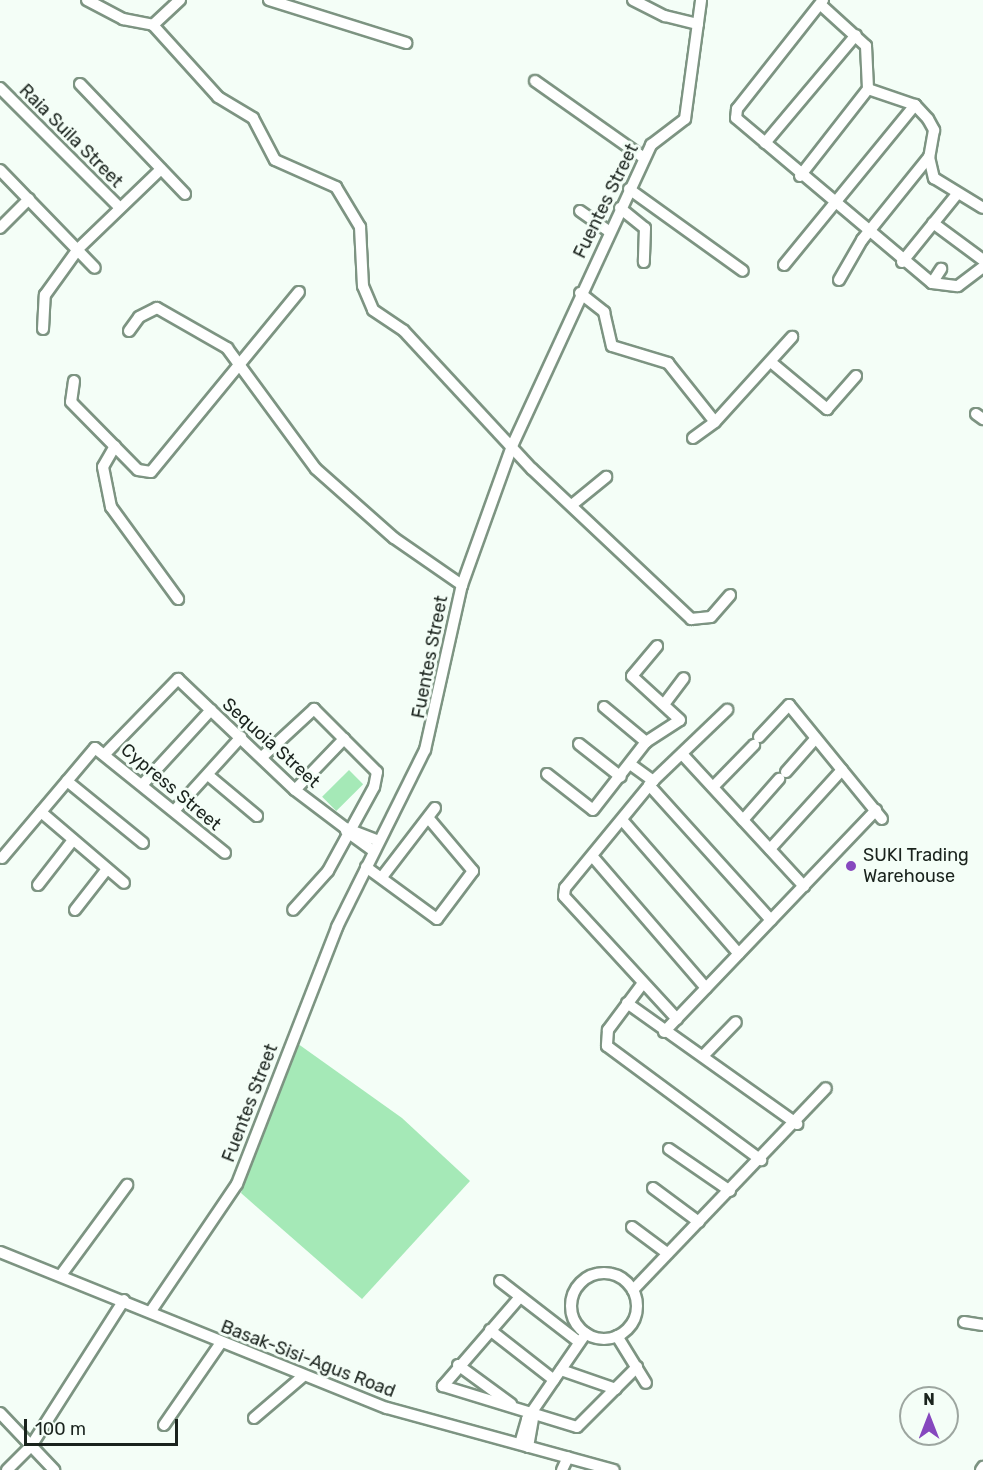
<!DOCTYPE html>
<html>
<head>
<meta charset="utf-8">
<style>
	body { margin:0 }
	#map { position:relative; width:983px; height:1470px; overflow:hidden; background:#f4fef7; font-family:Rubik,sans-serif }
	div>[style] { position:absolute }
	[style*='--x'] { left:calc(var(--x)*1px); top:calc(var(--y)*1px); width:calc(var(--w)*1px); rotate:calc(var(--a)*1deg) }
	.green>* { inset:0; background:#a5e9b7; transform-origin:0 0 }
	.roads { filter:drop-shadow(2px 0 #7d9482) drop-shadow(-2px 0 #7d9482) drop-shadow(0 2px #7d9482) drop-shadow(0 -2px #7d9482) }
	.minor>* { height:10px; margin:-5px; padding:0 5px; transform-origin:5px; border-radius:5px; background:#fff }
	.minor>.ring { margin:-5px; padding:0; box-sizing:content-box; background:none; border:10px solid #fff; border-radius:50% }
	.dots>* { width:16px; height:16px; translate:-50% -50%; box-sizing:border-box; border:3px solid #f4fef7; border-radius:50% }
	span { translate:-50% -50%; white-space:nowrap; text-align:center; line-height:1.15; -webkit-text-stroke:6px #f4fef7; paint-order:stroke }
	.street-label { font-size:18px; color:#1a231d }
	.poi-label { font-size:18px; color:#1a231d }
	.left { translate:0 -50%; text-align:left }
	.north { position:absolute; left:899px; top:1386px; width:60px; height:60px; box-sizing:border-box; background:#f4fef7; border:2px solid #9da6a0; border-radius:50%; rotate:0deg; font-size:16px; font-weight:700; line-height:24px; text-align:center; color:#1a231d }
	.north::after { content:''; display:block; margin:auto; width:21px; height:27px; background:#8648be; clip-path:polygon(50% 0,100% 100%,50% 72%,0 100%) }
	.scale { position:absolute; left:24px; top:1419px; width:154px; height:27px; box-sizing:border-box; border:3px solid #1a231d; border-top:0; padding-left:8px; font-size:18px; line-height:21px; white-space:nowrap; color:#1a231d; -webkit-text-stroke:4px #f4fef7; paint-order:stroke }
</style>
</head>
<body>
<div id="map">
	<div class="green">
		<div style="left:349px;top:770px;width:20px;height:38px;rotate:45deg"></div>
		<div style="clip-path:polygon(294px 1041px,402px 1118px,470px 1181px,362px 1299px,241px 1193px)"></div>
	</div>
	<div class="roads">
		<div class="minor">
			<div style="--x:87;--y:0;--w:41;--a:27.8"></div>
			<div style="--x:123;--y:19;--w:31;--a:11"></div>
			<div style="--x:153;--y:25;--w:37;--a:-43"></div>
			<div style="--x:269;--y:0;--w:144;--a:17.4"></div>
			<div style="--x:633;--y:0;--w:36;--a:27"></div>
			<div style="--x:665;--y:16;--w:34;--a:14"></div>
			<div style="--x:823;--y:0;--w:139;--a:128.3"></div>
			<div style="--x:737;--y:109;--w:9;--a:96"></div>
			<div style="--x:736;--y:118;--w:256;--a:40.1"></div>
			<div style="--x:932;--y:283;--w:26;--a:7"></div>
			<div style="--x:958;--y:286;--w:31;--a:-37"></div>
			<div style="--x:821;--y:5;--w:61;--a:42.3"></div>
			<div style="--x:866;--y:46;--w:43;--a:87.3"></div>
			<div style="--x:868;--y:89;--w:50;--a:18.8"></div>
			<div style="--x:915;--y:105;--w:19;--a:47"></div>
			<div style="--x:928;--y:119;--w:13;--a:61"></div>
			<div style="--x:934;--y:130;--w:27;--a:100"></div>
			<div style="--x:929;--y:157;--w:22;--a:77"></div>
			<div style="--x:934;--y:178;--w:57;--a:31.5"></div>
			<div style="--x:153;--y:25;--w:97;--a:47.9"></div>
			<div style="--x:218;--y:97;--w:41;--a:31"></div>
			<div style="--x:253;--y:118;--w:47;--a:62.4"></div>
			<div style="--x:275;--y:160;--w:67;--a:23.9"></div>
			<div style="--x:336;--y:187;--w:47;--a:59"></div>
			<div style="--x:360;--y:227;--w:59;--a:87.1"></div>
			<div style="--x:363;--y:286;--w:26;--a:67"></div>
			<div style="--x:373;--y:310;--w:37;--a:34"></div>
			<div style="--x:404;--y:331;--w:188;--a:47.2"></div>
			<div style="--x:532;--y:469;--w:219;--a:43.3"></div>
			<div style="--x:691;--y:619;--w:20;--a:-6"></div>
			<div style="--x:711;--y:617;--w:29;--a:-49"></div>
			<div style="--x:535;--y:81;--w:133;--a:35.2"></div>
			<div style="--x:80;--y:84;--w:152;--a:46.3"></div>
			<div style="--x:0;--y:88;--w:168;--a:45"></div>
			<div style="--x:765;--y:143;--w:141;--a:-49.9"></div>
			<div style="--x:0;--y:170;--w:136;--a:45.9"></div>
			<div style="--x:800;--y:176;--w:110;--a:-52"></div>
			<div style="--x:629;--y:189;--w:140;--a:35.7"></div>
			<div style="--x:620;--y:208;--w:32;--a:39"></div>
			<div style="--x:645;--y:228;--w:34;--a:92"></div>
			<div style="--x:580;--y:211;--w:35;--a:35"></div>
			<div style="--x:933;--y:223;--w:62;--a:36.5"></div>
			<div style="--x:0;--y:228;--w:41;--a:-45"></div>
			<div style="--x:902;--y:262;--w:87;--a:-51"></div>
			<div style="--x:784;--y:265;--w:207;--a:-50.7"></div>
			<div style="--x:839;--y:280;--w:46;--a:-60.1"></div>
			<div style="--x:862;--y:240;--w:107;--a:-51.1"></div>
			<div style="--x:932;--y:283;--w:17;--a:-57"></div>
			<div style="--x:580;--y:293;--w:31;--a:38"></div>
			<div style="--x:604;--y:312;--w:35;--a:77"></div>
			<div style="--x:612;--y:346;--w:59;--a:16.9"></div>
			<div style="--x:668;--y:363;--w:75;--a:51.5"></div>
			<div style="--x:43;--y:329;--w:34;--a:-87"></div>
			<div style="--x:45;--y:295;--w:57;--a:-54.3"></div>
			<div style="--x:78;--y:249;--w:115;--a:-43.9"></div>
			<div style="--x:129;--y:331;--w:17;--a:-54"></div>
			<div style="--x:139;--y:317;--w:20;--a:-27"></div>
			<div style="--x:157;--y:308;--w:81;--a:29.7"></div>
			<div style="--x:227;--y:348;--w:150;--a:53.7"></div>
			<div style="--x:316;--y:469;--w:104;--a:41.5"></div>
			<div style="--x:394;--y:538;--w:83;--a:34.7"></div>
			<div style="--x:772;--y:363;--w:72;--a:39.9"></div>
			<div style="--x:827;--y:409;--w:44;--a:-48.7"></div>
			<div style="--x:74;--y:381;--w:21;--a:98"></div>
			<div style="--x:71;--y:402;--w:95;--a:45.4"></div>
			<div style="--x:138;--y:470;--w:13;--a:9"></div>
			<div style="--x:151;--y:472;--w:233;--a:-50.6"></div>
			<div style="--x:976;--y:414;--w:9;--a:36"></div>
			<div style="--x:693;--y:438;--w:27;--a:-36"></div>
			<div style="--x:715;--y:422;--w:115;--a:-47.8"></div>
			<div style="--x:115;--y:446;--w:24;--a:120"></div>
			<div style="--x:103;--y:467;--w:41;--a:78.7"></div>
			<div style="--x:111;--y:507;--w:114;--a:53.9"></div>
			<div style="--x:573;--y:504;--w:43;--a:-39.3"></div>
			<div style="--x:665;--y:703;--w:31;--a:-53"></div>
			<div style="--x:604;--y:707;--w:55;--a:39.8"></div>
			<div style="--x:759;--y:737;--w:44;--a:-46.8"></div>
			<div style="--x:789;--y:705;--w:147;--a:50.8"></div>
			<div style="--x:579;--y:744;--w:53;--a:38.2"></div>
			<div style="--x:105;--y:754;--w:105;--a:-45.8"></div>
			<div style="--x:178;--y:679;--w:161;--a:43.5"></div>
			<div style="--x:295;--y:790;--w:63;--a:37.2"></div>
			<div style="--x:345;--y:828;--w:36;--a:21"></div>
			<div style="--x:682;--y:754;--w:180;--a:47.3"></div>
			<div style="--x:262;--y:757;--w:71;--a:-42.7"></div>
			<div style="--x:314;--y:709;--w:89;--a:45"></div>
			<div style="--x:377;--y:772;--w:15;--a:101"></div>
			<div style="--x:374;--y:787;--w:96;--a:118.7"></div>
			<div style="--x:328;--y:871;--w:52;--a:131.9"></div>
			<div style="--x:630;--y:764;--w:29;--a:36"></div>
			<div style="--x:786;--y:772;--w:45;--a:-48.6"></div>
			<div style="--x:547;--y:774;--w:58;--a:38"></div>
			<div style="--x:593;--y:810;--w:86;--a:-52.1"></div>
			<div style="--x:646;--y:742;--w:40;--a:-32.9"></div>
			<div style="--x:680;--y:720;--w:65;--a:-137.5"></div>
			<div style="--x:632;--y:676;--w:39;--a:-50"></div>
			<div style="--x:208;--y:775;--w:64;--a:39.9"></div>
			<div style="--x:67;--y:781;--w:98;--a:39.2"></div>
			<div style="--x:142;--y:785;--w:102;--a:-47.4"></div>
			<div style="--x:649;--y:785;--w:182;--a:47.9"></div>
			<div style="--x:713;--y:787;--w:59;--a:-45.7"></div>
			<div style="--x:295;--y:790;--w:71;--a:-46.1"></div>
			<div style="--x:174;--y:811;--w:100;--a:-47.8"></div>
			<div style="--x:41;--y:812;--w:109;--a:40.5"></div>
			<div style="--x:743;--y:820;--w:55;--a:-48.7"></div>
			<div style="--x:623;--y:821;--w:176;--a:48.9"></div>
			<div style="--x:346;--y:831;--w:34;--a:36"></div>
			<div style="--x:770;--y:849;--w:107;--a:-47.7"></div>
			<div style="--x:593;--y:857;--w:173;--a:49.2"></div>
			<div style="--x:2;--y:858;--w:144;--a:-49.8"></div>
			<div style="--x:95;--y:748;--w:167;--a:38.9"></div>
			<div style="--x:366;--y:867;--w:88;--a:36.2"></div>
			<div style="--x:437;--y:919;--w:60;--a:-53.1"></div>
			<div style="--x:473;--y:871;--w:67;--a:-130.1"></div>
			<div style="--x:382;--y:877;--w:87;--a:-52.5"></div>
			<div style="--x:38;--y:885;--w:57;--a:-52.1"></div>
			<div style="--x:75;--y:910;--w:52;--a:-52"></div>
			<div style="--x:643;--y:983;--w:59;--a:126.7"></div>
			<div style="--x:608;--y:1030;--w:16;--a:94"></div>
			<div style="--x:607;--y:1046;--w:192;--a:36.5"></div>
			<div style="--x:627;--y:1003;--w:209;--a:35.4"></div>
			<div style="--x:677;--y:1019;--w:167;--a:-132.6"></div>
			<div style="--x:564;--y:896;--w:8;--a:-83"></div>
			<div style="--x:565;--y:888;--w:139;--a:-50.6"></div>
			<div style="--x:653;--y:781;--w:103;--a:-43.8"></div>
			<div style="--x:664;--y:1032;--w:307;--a:-46.3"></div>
			<div style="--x:703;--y:1056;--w:47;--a:-45.9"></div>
			<div style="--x:669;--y:1149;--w:74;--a:34.5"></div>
			<div style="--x:653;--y:1188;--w:57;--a:36.5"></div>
			<div style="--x:632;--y:1227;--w:44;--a:36.6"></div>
			<div style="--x:0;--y:1252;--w:417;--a:22"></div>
			<div style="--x:387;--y:1408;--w:235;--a:15.3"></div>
			<div class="ring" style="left:571px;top:1273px;width:56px;height:56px"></div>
			<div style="--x:61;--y:1275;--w:112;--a:-53.7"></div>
			<div style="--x:500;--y:1281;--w:100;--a:37.7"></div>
			<div style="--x:633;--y:1290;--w:279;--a:-46.3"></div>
			<div style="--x:520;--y:1297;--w:118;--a:130.9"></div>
			<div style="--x:443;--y:1386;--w:140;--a:17"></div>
			<div style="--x:577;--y:1427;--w:85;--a:-45"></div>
			<div style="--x:151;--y:1311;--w:153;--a:-55.9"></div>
			<div style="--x:237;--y:1184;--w:276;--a:-68.7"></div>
			<div style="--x:337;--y:927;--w:198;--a:-63.6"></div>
			<div style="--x:425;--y:750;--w:169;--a:-77.4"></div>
			<div style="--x:462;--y:585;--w:148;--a:-70.2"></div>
			<div style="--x:512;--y:446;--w:332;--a:-65.2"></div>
			<div style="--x:651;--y:145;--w:43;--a:-37.4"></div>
			<div style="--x:685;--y:119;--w:120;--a:-82.3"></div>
			<div style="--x:964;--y:1322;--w:19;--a:9"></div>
			<div style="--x:490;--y:1330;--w:81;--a:38"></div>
			<div style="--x:617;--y:1336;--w:55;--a:58.3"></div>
			<div style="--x:458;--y:1365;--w:66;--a:36.3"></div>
			<div style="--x:561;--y:1370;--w:58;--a:19.1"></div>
			<div style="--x:0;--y:1413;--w:79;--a:46.5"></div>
			<div style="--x:254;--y:1418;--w:63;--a:-40.5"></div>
			<div style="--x:164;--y:1425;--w:98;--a:-55.3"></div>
			<div style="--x:520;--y:1444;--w:26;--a:-74"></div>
			<div style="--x:527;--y:1419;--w:104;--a:-55.5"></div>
			<div style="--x:528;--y:1447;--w:34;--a:-80"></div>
			<div style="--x:7;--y:1470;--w:34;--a:-45"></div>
			<div style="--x:31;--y:1446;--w:173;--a:-57.5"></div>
			<div style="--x:562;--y:1470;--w:14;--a:-65"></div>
			<div style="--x:981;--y:1470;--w:4;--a:-56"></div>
		</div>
	</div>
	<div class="dots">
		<div style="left:851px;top:866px;background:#8648be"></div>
	</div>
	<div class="street-label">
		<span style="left:71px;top:136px;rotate:45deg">Raia Suila Street</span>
		<span style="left:606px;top:201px;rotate:-64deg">Fuentes Street</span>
		<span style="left:430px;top:657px;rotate:-79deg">Fuentes Street</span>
		<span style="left:271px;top:743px;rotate:42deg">Sequoia Street</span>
		<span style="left:171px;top:787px;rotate:40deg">Cypress Street</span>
		<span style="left:250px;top:1103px;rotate:-69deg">Fuentes Street</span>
		<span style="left:308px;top:1359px;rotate:21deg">Basak-Sisi-Agus Road</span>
	</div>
	<div class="poi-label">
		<span class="left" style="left:863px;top:866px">SUKI Trading<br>Warehouse</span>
	</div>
	<div class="north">N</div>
	<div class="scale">100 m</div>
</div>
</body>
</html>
